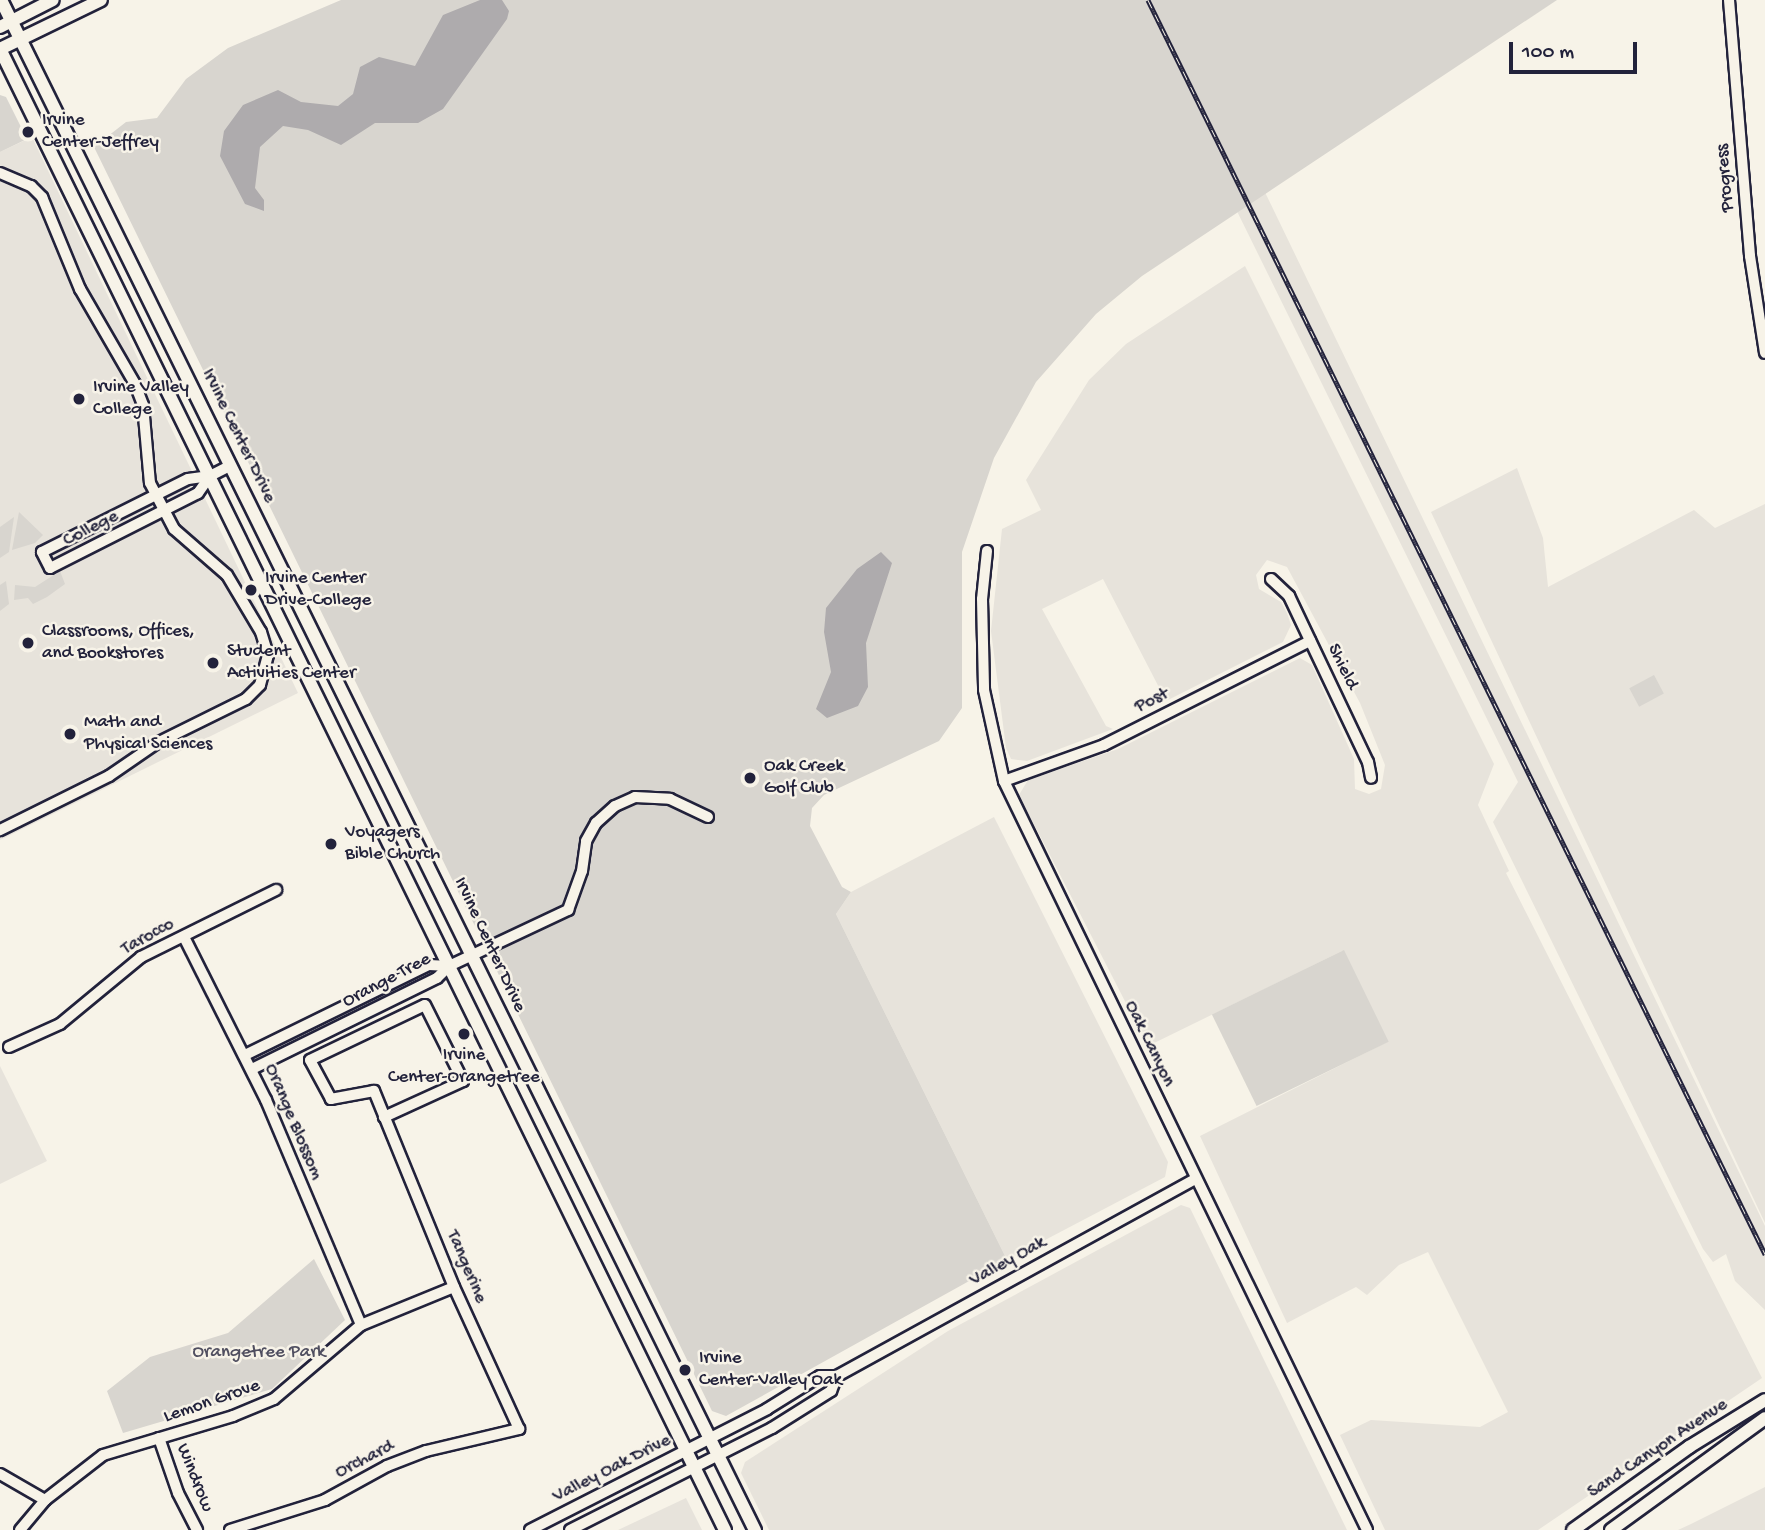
<!DOCTYPE html>
<html>
<head>
<meta charset="utf-8">
<style>
	body { margin:0 }
	#map { position:relative; width:1765px; height:1530px; overflow:hidden; background:#f7f3e8; font-family:"Gochi Hand",sans-serif }
	div>[style] { position:absolute }
	[style*='--x'] { left:calc(var(--x)*1px); top:calc(var(--y)*1px); width:calc(var(--w)*1px); rotate:calc(var(--a)*1deg) }
	.built>* { inset:0; background:#e7e3db }
	.green>* { inset:0; background:#d8d5cf; transform-origin:0 0 }
	.water>* { inset:0; background:#aeabad }
	.roads { filter:drop-shadow(2px 0 #22223b) drop-shadow(-2px 0 #22223b) drop-shadow(0 2px #22223b) drop-shadow(0 -2px #22223b) }
	.minor>* { height:10px; margin:-5px; padding:0 5px; transform-origin:5px; border-radius:5px; background:#f7f3e8 }
	.major>* { height:12px; margin:-6px; padding:0 6px; transform-origin:6px; border-radius:6px; background:#f7f3e8 }
	.rail>* { height:5px; margin-top:-2.5px; transform-origin:0; background:repeating-linear-gradient(90deg,#f7f3e8 0 8px,#22223b 0 16px); box-sizing:border-box; border-block:2px solid #22223b }
	.dots>* { width:19px; height:19px; translate:-50% -50%; box-sizing:border-box; border:4px solid #f7f3e8; border-radius:50% }
	span { translate:-50% -50%; white-space:nowrap; text-align:center; line-height:1.15; -webkit-text-stroke:5px #f7f3e8; paint-order:stroke }
	.poi-label { font-size:19px; color:#22223b }
	.left { translate:0 -50%; text-align:left }
	.street-label { font-size:19px; color:#22223b }
	.park-label { font-size:19px; color:#504f60 }
	.scale { position:absolute; left:1509px; top:42px; width:128px; height:32px; box-sizing:border-box; border:4px solid #22223b; border-top:0; padding-left:9px; font-size:21px; line-height:24px; white-space:nowrap; color:#22223b; -webkit-text-stroke:5px #f7f3e8; paint-order:stroke }
</style>
</head>
<body>
<div id="map">
	<div class="built">
		<div style="clip-path:polygon(1133px 0,1172px 0,1765px 1226px,1765px 1310px,1735px 1281px,1726px 1254px,1713px 1262px,1703px 1249px,1493px 822px,1518px 782px)"></div>
		<div style="clip-path:polygon(32px 137px,298px 693px,0 840px,0 152px)"></div>
		<div style="clip-path:polygon(1245px 266px,1494px 764px,1478px 805px,1509px 871px,1506px 873px,1762px 1378px,1538px 1530px,1385px 1530px,1340px 1435px,1371px 1420px,1480px 1427px,1508px 1412px,1428px 1252px,1399px 1265px,1367px 1295px,1356px 1287px,1287px 1323px,1200px 1136px,1387px 1042px,1342px 951px,1148px 1046px,1019px 795px,1028px 780px,1118px 749px,1300px 658px,1312px 665px,1354px 759px,1355px 789px,1369px 794px,1381px 789px,1385px 765px,1360px 703px,1287px 567px,1267px 560px,1256px 575px,1259px 589px,1281px 602px,1287px 613px,1291px 625px,1283px 642px,1166px 701px,1103px 579px,1042px 609px,1106px 726px,1113px 729px,1027px 761px,1011px 759px,1006px 748px,991px 631px,1002px 529px,1041px 510px,1026px 480px,1089px 380px,1126px 344px)"></div>
		<div style="clip-path:polygon(1517px 468px,1543px 538px,1548px 587px,1694px 510px,1715px 528px,1765px 504px,1765px 1223px,1431px 512px)"></div>
		<div style="clip-path:polygon(994px 817px,1168px 1162px,1165px 1177px,1007px 1260px,836px 914px,851px 892px)"></div>
		<div style="clip-path:polygon(0 1066px,47px 1161px,0 1184px)"></div>
		<div style="clip-path:polygon(1181px 1205px,1190px 1208px,1347px 1530px,769px 1530px,741px 1473px,745px 1462px,948px 1331px)"></div>
		<div style="clip-path:polygon(1765px 1487px,1765px 1530px,1678px 1530px,1691px 1524px)"></div>
		<div style="clip-path:polygon(686px 1498px,702px 1530px,618px 1530px)"></div>
	</div>
	<div class="green">
		<div style="clip-path:polygon(341px 0,1557px 0,1142px 276px,1096px 314px,1036px 382px,994px 458px,962px 552px,962px 708px,939px 741px,824px 795px,812px 808px,810px 826px,842px 887px,851px 892px,836px 914px,1007px 1260px,726px 1416px,712px 1411px,94px 147px,126px 122px,157px 118px,186px 79px,228px 48px)"></div>
		<div style="clip-path:polygon(0 95px,6px 97px,27px 139px,0 152px)"></div>
		<div style="clip-path:polygon(19px 512px,43px 535px,35px 543px,12px 550px)"></div>
		<div style="clip-path:polygon(14px 517px,9px 552px,0 558px,0 527px)"></div>
		<div style="clip-path:polygon(60px 571px,65px 584px,47px 597px,33px 604px,28px 598px,14px 600px,15px 585px,35px 587px)"></div>
		<div style="clip-path:polygon(6px 581px,9px 604px,0 611px,0 585px)"></div>
		<div style="left:1654px;top:675px;width:21px;height:28px;rotate:62deg"></div>
		<div style="left:1344px;top:950px;width:102px;height:147px;rotate:64deg"></div>
		<div style="clip-path:polygon(314px 1259px,345px 1320px,272px 1389px,123px 1433px,107px 1391px,150px 1357px,228px 1333px)"></div>
	</div>
	<div class="water">
		<div style="clip-path:polygon(480px 0,502px 0,509px 11px,507px 19px,443px 109px,418px 123px,375px 123px,341px 145px,308px 130px,283px 126px,260px 147px,255px 188px,264px 200px,264px 211px,245px 204px,220px 156px,224px 131px,243px 105px,278px 90px,301px 102px,338px 106px,353px 94px,360px 67px,379px 57px,415px 66px,443px 15px)"></div>
		<div style="clip-path:polygon(881px 552px,892px 563px,866px 643px,868px 687px,858px 706px,827px 718px,816px 709px,831px 672px,824px 632px,826px 608px,857px 569px)"></div>
	</div>
	<div class="roads">
		<div class="minor">
			<div style="--x:1729;--y:0;--w:257;--a:85.3"></div>
			<div style="--x:1750;--y:256;--w:98;--a:81.2"></div>
			<div style="--x:0;--y:173;--w:34;--a:23"></div>
			<div style="--x:31;--y:186;--w:16;--a:45"></div>
			<div style="--x:42;--y:197;--w:100;--a:67.6"></div>
			<div style="--x:80;--y:289;--w:110;--a:59.9"></div>
			<div style="--x:135;--y:384;--w:22;--a:69"></div>
			<div style="--x:143;--y:405;--w:78;--a:84.9"></div>
			<div style="--x:150;--y:483;--w:52;--a:62.4"></div>
			<div style="--x:174;--y:529;--w:70;--a:41"></div>
			<div style="--x:227;--y:575;--w:66;--a:59.2"></div>
			<div style="--x:261;--y:632;--w:24;--a:73"></div>
			<div style="--x:268;--y:655;--w:31;--a:105"></div>
			<div style="--x:260;--y:685;--w:20;--a:135"></div>
			<div style="--x:246;--y:699;--w:99;--a:153.7"></div>
			<div style="--x:157;--y:743;--w:58;--a:145.5"></div>
			<div style="--x:109;--y:776;--w:122;--a:153.6"></div>
			<div style="--x:210;--y:476;--w:21;--a:125"></div>
			<div style="--x:198;--y:493;--w:166;--a:153.1"></div>
			<div style="--x:50;--y:568;--w:18;--a:-117"></div>
			<div style="--x:42;--y:552;--w:163;--a:-26.6"></div>
			<div style="--x:188;--y:479;--w:22;--a:-8"></div>
			<div style="--x:210;--y:476;--w:22;--a:-27"></div>
			<div style="--x:987;--y:551;--w:48;--a:95.9"></div>
			<div style="--x:982;--y:599;--w:91;--a:88.7"></div>
			<div style="--x:984;--y:690;--w:93;--a:77.6"></div>
			<div style="--x:1004;--y:781;--w:832;--a:64.14"></div>
			<div style="--x:1271;--y:579;--w:25;--a:43"></div>
			<div style="--x:1289;--y:596;--w:184;--a:64.6"></div>
			<div style="--x:1368;--y:762;--w:16;--a:79"></div>
			<div style="--x:1004;--y:781;--w:106;--a:-19.8"></div>
			<div style="--x:1104;--y:745;--w:231;--a:-26.8"></div>
			<div style="--x:184;--y:937;--w:182;--a:63.3"></div>
			<div style="--x:266;--y:1100;--w:244;--a:67.1"></div>
			<div style="--x:9;--y:1047;--w:56;--a:-24.3"></div>
			<div style="--x:60;--y:1024;--w:105;--a:-39.6"></div>
			<div style="--x:141;--y:957;--w:151;--a:-26.4"></div>
			<div style="--x:245;--y:1055;--w:205;--a:-26.1"></div>
			<div style="--x:429;--y:965;--w:20;--a:3"></div>
			<div style="--x:252;--y:1069;--w:206;--a:-26.2"></div>
			<div style="--x:437;--y:978;--w:17;--a:-45"></div>
			<div style="--x:449;--y:966;--w:132;--a:-25.2"></div>
			<div style="--x:568;--y:910;--w:41;--a:-70.3"></div>
			<div style="--x:582;--y:871;--w:30;--a:-82"></div>
			<div style="--x:586;--y:841;--w:21;--a:-61"></div>
			<div style="--x:596;--y:823;--w:25;--a:-42"></div>
			<div style="--x:615;--y:806;--w:22;--a:-24"></div>
			<div style="--x:635;--y:797;--w:35;--a:3"></div>
			<div style="--x:670;--y:799;--w:42;--a:25.3"></div>
			<div style="--x:159;--y:1438;--w:58;--a:70.9"></div>
			<div style="--x:178;--y:1493;--w:42;--a:62.8"></div>
			<div style="--x:0;--y:1474;--w:52;--a:30"></div>
			<div style="--x:20;--y:1530;--w:39;--a:-50"></div>
			<div style="--x:45;--y:1500;--w:73;--a:-37.8"></div>
			<div style="--x:103;--y:1455;--w:136;--a:-16.7"></div>
			<div style="--x:233;--y:1416;--w:44;--a:-22.5"></div>
			<div style="--x:274;--y:1399;--w:114;--a:-40.4"></div>
			<div style="--x:361;--y:1325;--w:100;--a:-22.2"></div>
			<div style="--x:230;--y:1530;--w:100;--a:-17.5"></div>
			<div style="--x:325;--y:1500;--w:71;--a:-28.7"></div>
			<div style="--x:387;--y:1466;--w:42;--a:-21"></div>
			<div style="--x:426;--y:1451;--w:96;--a:-13.3"></div>
			<div style="--x:519;--y:1429;--w:156;--a:-114.6"></div>
			<div style="--x:454;--y:1287;--w:212;--a:-112.2"></div>
			<div style="--x:374;--y:1091;--w:44;--a:169.5"></div>
			<div style="--x:331;--y:1099;--w:44;--a:-118.3"></div>
			<div style="--x:310;--y:1060;--w:127;--a:-25.6"></div>
			<div style="--x:425;--y:1005;--w:85;--a:63.4"></div>
			<div style="--x:463;--y:1081;--w:87;--a:155.5"></div>
			<div style="--x:530;--y:1530;--w:266;--a:-27"></div>
			<div style="--x:767;--y:1409;--w:62;--a:-31.9"></div>
			<div style="--x:820;--y:1376;--w:17;--a:0"></div>
			<div style="--x:837;--y:1376;--w:409;--a:-28.8"></div>
			<div style="--x:570;--y:1530;--w:226;--a:-26.8"></div>
			<div style="--x:772;--y:1428;--w:70;--a:-32.1"></div>
			<div style="--x:831;--y:1391;--w:16;--a:-68"></div>
		</div>
		<div class="major">
			<div style="--x:1;--y:0;--w:1706;--a:63.77"></div>
			<div style="--x:0;--y:27;--w:59;--a:-27"></div>
			<div style="--x:0;--y:49;--w:1649;--a:63.92"></div>
			<div style="--x:0;--y:49;--w:112;--a:-25.9"></div>
			<div style="--x:1573;--y:1530;--w:143;--a:-35.6"></div>
			<div style="--x:1689;--y:1447;--w:89;--a:-31.7"></div>
			<div style="--x:1611;--y:1530;--w:190;--a:-36"></div>
		</div>
	</div>
	<div class="rail">
		<div style="--x:1148;--y:0;--w:1398;--a:63.8"></div>
	</div>
	<div class="dots">
		<div style="left:28px;top:132px;background:#22223b"></div>
		<div style="left:79px;top:399px;background:#22223b"></div>
		<div style="left:251px;top:590px;background:#22223b"></div>
		<div style="left:28px;top:643px;background:#22223b"></div>
		<div style="left:213px;top:663px;background:#22223b"></div>
		<div style="left:70px;top:734px;background:#22223b"></div>
		<div style="left:750px;top:778px;background:#22223b"></div>
		<div style="left:331px;top:844px;background:#22223b"></div>
		<div style="left:464px;top:1034px;background:#22223b"></div>
		<div style="left:685px;top:1370px;background:#22223b"></div>
	</div>
	<div class="poi-label">
		<span class="left" style="left:42px;top:132px">Irvine<br>Center-Jeffrey</span>
		<span class="left" style="left:93px;top:399px">Irvine Valley<br>College</span>
		<span class="left" style="left:265px;top:590px">Irvine Center<br>Drive-College</span>
		<span class="left" style="left:42px;top:643px">Classrooms, Offices,<br>and Bookstores</span>
		<span class="left" style="left:227px;top:663px">Student<br>Activities Center</span>
		<span class="left" style="left:84px;top:734px">Math and<br>Physical Sciences</span>
		<span class="left" style="left:764px;top:778px">Oak Creek<br>Golf Club</span>
		<span class="left" style="left:345px;top:844px">Voyagers<br>Bible Church</span>
		<span style="left:464px;top:1067px">Irvine<br>Center-Orangetree</span>
		<span class="left" style="left:699px;top:1370px">Irvine<br>Center-Valley Oak</span>
	</div>
	<div class="street-label">
		<span style="left:1726px;top:178px;rotate:-95deg">Progress</span>
		<span style="left:238px;top:436px;rotate:64deg">Irvine Center Drive</span>
		<span style="left:91px;top:529px;rotate:-27deg">College</span>
		<span style="left:1342px;top:667px;rotate:64deg">Shield</span>
		<span style="left:1152px;top:701px;rotate:-27deg">Post</span>
		<span style="left:148px;top:937px;rotate:-29deg">Tarocco</span>
		<span style="left:489px;top:945px;rotate:65deg">Irvine Center Drive</span>
		<span style="left:387px;top:981px;rotate:-28deg">Orange Tree</span>
		<span style="left:1149px;top:1044px;rotate:64deg">Oak Canyon</span>
		<span style="left:293px;top:1122px;rotate:67deg">Orange Blossom</span>
		<span style="left:1008px;top:1262px;rotate:-29deg">Valley Oak</span>
		<span style="left:466px;top:1267px;rotate:67deg">Tangerine</span>
		<span style="left:212px;top:1402px;rotate:-19deg">Lemon Grove</span>
		<span style="left:1658px;top:1449px;rotate:-34deg">Sand Canyon Avenue</span>
		<span style="left:365px;top:1460px;rotate:-27deg">Orchard</span>
		<span style="left:612px;top:1469px;rotate:-27deg">Valley Oak Drive</span>
		<span style="left:194px;top:1478px;rotate:68deg">Windrow</span>
	</div>
	<div class="park-label">
		<span style="left:259px;top:1353px">Orangetree Park</span>
	</div>
	<div class="scale">100 m</div>
</div>
</body>
</html>
